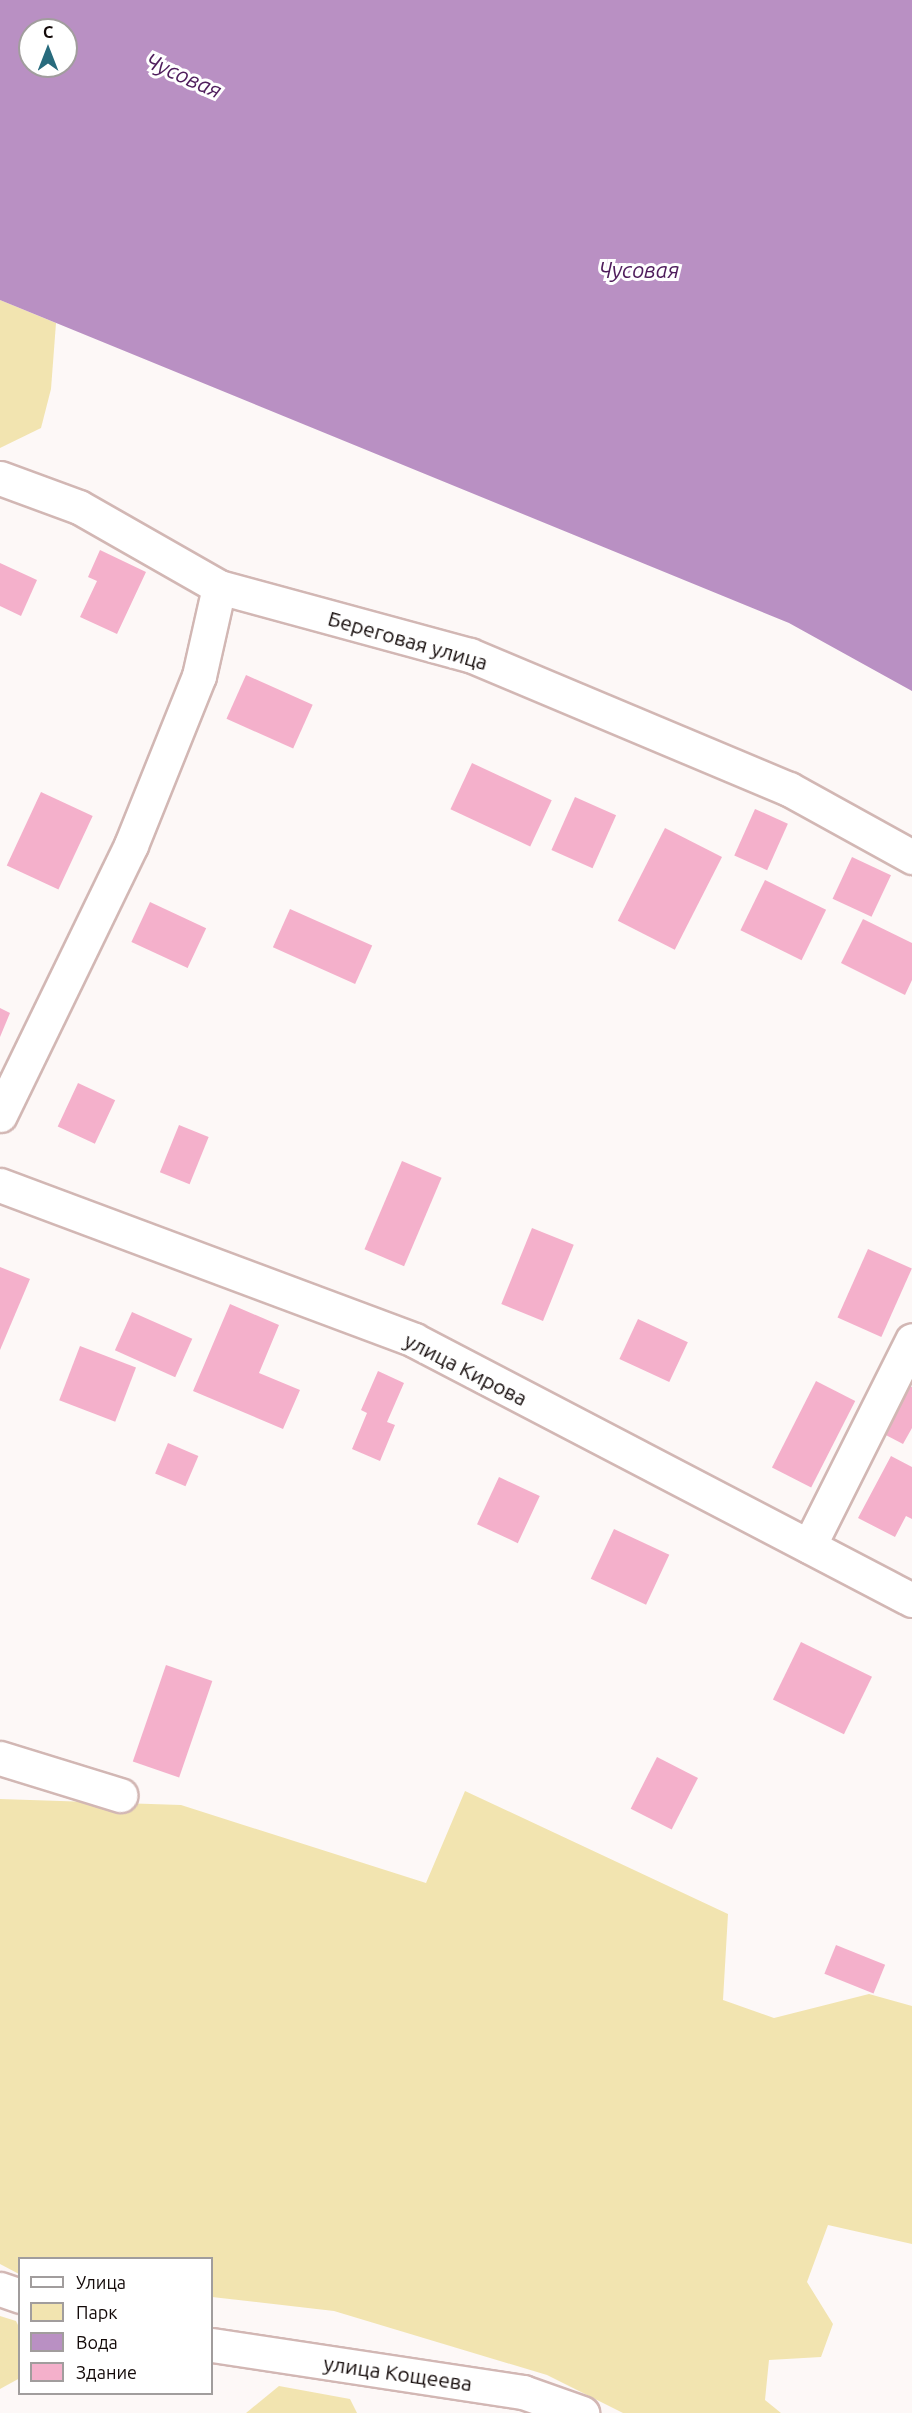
<!DOCTYPE html>
<html>
<head>
<meta charset="utf-8">
<style>
	body { margin:0 }
	#map { position:relative; width:912px; height:2413px; overflow:hidden; background:#fdf8f7; font-family:Ubuntu,sans-serif }
	div>[style] { position:absolute }
	[style*='--x'] { left:calc(var(--x)*1px); top:calc(var(--y)*1px); width:calc(var(--w)*1px); rotate:calc(var(--a)*1deg) }
	.green>* { inset:0; background:#f2e4b0 }
	.water>* { inset:0; background:#b990c3 }
	.building>* { inset:0; background:#f4b0cb; transform-origin:0 0 }
	.roads { filter:drop-shadow(2px 0 #d2b7b4) drop-shadow(-2px 0 #d2b7b4) drop-shadow(0 2px #d2b7b4) drop-shadow(0 -2px #d2b7b4) }
	.minor>* { height:33px; margin:-16.5px; padding:0 16.5px; transform-origin:16.5px; border-radius:16.5px; background:#fff }
	span { translate:-50% -50%; white-space:nowrap; text-align:center; line-height:1.15; -webkit-text-stroke:6px #fff; paint-order:stroke }
	.street-label { font-size:21px; color:#130a09 }
	.water-label { font-size:22px; color:#4f1d5c; font-style:italic }
	.legend { position:absolute; left:18px; top:2257px; width:195px; height:138px; box-sizing:border-box; background:#fff; border:2px solid #a19d9d; margin:0; padding:8px 10px; list-style:none; font-size:18px; color:#130a09 }
	.legend li { display:flex; align-items:center; gap:12px; height:30px }
	.legend b { width:30px; border:2px solid #a19d9d }
	.north { position:absolute; left:18px; top:18px; width:60px; height:60px; box-sizing:border-box; background:#fff; border:2px solid #a19d9d; border-radius:50%; rotate:0deg; font-size:16px; font-weight:700; line-height:24px; text-align:center; color:#130a09 }
	.north::after { content:''; display:block; margin:auto; width:21px; height:27px; background:#286b7d; clip-path:polygon(50% 0,100% 100%,50% 72%,0 100%) }
</style>
</head>
<body>
<div id="map">
	<div class="green">
		<div style="clip-path:polygon(0 300px,56px 323px,51px 389px,41px 428px,0 448px)"></div>
		<div style="clip-path:polygon(465px 1791px,728px 1914px,723px 2000px,774px 2018px,869px 1994px,912px 2006px,912px 2244px,828px 2225px,807px 2282px,833px 2324px,821px 2357px,769px 2360px,765px 2400px,781px 2413px,623px 2413px,547px 2375px,334px 2311px,212px 2297px,212px 2258px,20px 2258px,19px 2274px,0 2264px,0 1799px,181px 1805px,426px 1883px)"></div>
		<div style="clip-path:polygon(0 2316px,16px 2321px,19px 2327px,20px 2378px,0 2389px)"></div>
		<div style="clip-path:polygon(279px 2386px,350px 2399px,357px 2413px,246px 2413px)"></div>
	</div>
	<div class="water">
		<div style="clip-path:polygon(evenodd,0 0,912px 0,912px 691px,789px 623px,0 300px,0 0,30px 30px,66px 30px,66px 66px,30px 66px,30px 30px)"></div>
	</div>
	<div class="building">
		<div style="clip-path:polygon(100px 550px,146px 572px,117px 634px,80px 617px,97px 581px,88px 577px)"></div>
		<div style="clip-path:polygon(0 563px,37px 580px,21px 616px,0 606px)"></div>
		<div style="left:246px;top:675px;width:73px;height:48px;rotate:24deg"></div>
		<div style="left:472px;top:763px;width:88px;height:51px;rotate:25deg"></div>
		<div style="left:41px;top:792px;width:57px;height:81px;rotate:25deg"></div>
		<div style="left:575px;top:797px;width:45px;height:58px;rotate:24deg"></div>
		<div style="left:755px;top:809px;width:36px;height:51px;rotate:24deg"></div>
		<div style="left:665px;top:828px;width:64px;height:104px;rotate:27deg"></div>
		<div style="left:852px;top:857px;width:43px;height:46px;rotate:25deg"></div>
		<div style="left:765px;top:880px;width:68px;height:56px;rotate:26deg"></div>
		<div style="left:150px;top:902px;width:62px;height:44px;rotate:25deg"></div>
		<div style="left:290px;top:909px;width:90px;height:42px;rotate:24deg"></div>
		<div style="clip-path:polygon(863px 919px,912px 943px,912px 980px,905px 995px,841px 963px)"></div>
		<div style="clip-path:polygon(0 1008px,10px 1013px,0 1037px)"></div>
		<div style="left:78px;top:1083px;width:41px;height:48px;rotate:25deg"></div>
		<div style="left:179px;top:1125px;width:32px;height:51px;rotate:22deg"></div>
		<div style="left:402px;top:1161px;width:43px;height:96px;rotate:23deg"></div>
		<div style="left:532px;top:1228px;width:45px;height:82px;rotate:22deg"></div>
		<div style="left:868px;top:1249px;width:48px;height:75px;rotate:24deg"></div>
		<div style="clip-path:polygon(0 1267px,30px 1279px,0 1350px)"></div>
		<div style="clip-path:polygon(230px 1304px,279px 1325px,259px 1373px,300px 1390px,283px 1429px,193px 1391px)"></div>
		<div style="left:132px;top:1312px;width:66px;height:42px;rotate:24deg"></div>
		<div style="left:638px;top:1319px;width:55px;height:44px;rotate:25deg"></div>
		<div style="left:80px;top:1346px;width:60px;height:58px;rotate:21deg"></div>
		<div style="clip-path:polygon(378px 1371px,404px 1383px,387px 1422px,395px 1425px,380px 1461px,352px 1449px,367px 1413px,361px 1410px)"></div>
		<div style="left:816px;top:1381px;width:44px;height:97px;rotate:27deg"></div>
		<div style="clip-path:polygon(905px 1383px,912px 1387px,912px 1428px,903px 1444px,880px 1432px)"></div>
		<div style="left:168px;top:1443px;width:33px;height:33px;rotate:23deg"></div>
		<div style="clip-path:polygon(891px 1456px,912px 1467px,912px 1519px,906px 1516px,895px 1537px,858px 1518px)"></div>
		<div style="left:499px;top:1477px;width:45px;height:52px;rotate:25deg"></div>
		<div style="left:614px;top:1529px;width:61px;height:55px;rotate:25deg"></div>
		<div style="left:801px;top:1642px;width:79px;height:64px;rotate:26deg"></div>
		<div style="left:166px;top:1665px;width:49px;height:102px;rotate:19deg"></div>
		<div style="left:657px;top:1757px;width:46px;height:58px;rotate:27deg"></div>
		<div style="left:836px;top:1945px;width:53px;height:31px;rotate:22deg"></div>
	</div>
	<div class="roads">
		<div class="minor">
			<div style="--x:0;--y:478;--w:84;--a:20.2"></div>
			<div style="--x:79;--y:507;--w:161;--a:29.7"></div>
			<div style="--x:219;--y:587;--w:260;--a:15.2"></div>
			<div style="--x:470;--y:655;--w:346;--a:22.8"></div>
			<div style="--x:789;--y:789;--w:141;--a:28.9"></div>
			<div style="--x:0;--y:1115;--w:300;--a:-64.1"></div>
			<div style="--x:131;--y:845;--w:182;--a:-68.1"></div>
			<div style="--x:199;--y:676;--w:91;--a:-77.3"></div>
			<div style="--x:0;--y:1185;--w:442;--a:20.5"></div>
			<div style="--x:414;--y:1340;--w:562;--a:27.57"></div>
			<div style="--x:809;--y:1546;--w:230;--a:-63.4"></div>
			<div style="--x:0;--y:1758;--w:126;--a:17.1"></div>
			<div style="--x:0;--y:2289;--w:21;--a:19"></div>
			<div style="--x:212;--y:2345;--w:315;--a:8.6"></div>
			<div style="--x:523;--y:2392;--w:63;--a:19.6"></div>
		</div>
	</div>
	<div class="street-label">
		<span style="left:408px;top:640px;rotate:16deg">Береговая улица</span>
		<span style="left:466px;top:1369px;rotate:27deg">улица Кирова</span>
		<span style="left:398px;top:2373px;rotate:8deg">улица Кощеева</span>
	</div>
	<div class="water-label">
		<span style="left:184px;top:75px;rotate:24deg">Чусовая</span>
		<span style="left:639px;top:270px">Чусовая</span>
	</div>
	<ul class="legend">
	<li><b style="height:8px;background:#fff"></b>Улица</li>
	<li><b style="height:16px;background:#f2e4b0"></b>Парк</li>
	<li><b style="height:16px;background:#b990c3"></b>Вода</li>
	<li><b style="height:16px;background:#f4b0cb"></b>Здание</li>
	</ul>
	<div class="north">С</div>
</div>
</body>
</html>
